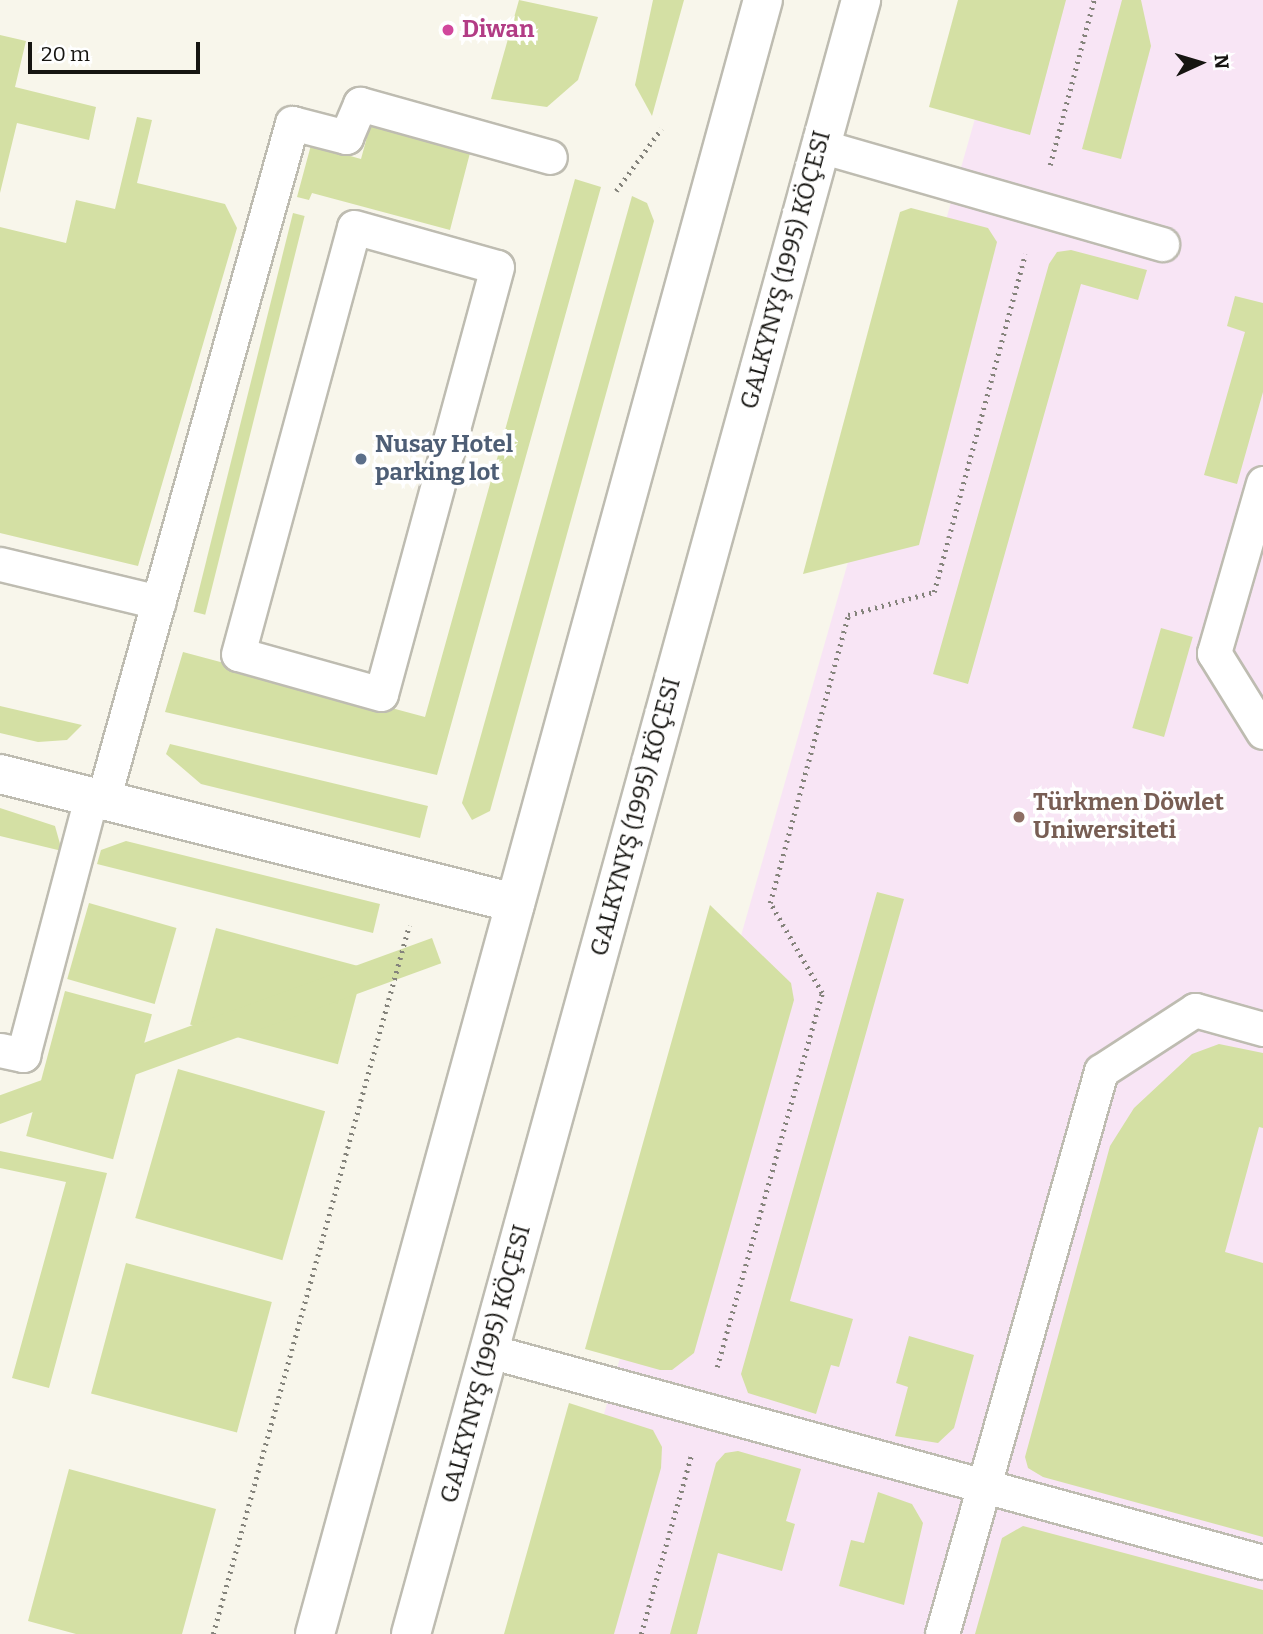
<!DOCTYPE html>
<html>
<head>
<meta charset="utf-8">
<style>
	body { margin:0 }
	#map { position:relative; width:1263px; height:1634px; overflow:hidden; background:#f8f6eb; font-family:Bitter,serif }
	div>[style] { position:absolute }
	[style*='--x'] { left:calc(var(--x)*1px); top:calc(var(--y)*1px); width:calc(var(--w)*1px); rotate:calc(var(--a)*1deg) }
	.education>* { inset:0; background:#f8e5f5 }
	.green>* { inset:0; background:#d4e0a4; transform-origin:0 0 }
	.path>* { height:4.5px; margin-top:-2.25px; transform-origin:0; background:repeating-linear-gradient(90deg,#84837b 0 2px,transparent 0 7px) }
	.roads { filter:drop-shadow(2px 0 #bebcb1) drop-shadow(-2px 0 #bebcb1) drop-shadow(0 2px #bebcb1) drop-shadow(0 -2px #bebcb1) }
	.service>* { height:33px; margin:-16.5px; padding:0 16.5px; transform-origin:16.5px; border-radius:16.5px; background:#fff }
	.minor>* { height:38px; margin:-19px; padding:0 19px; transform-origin:19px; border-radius:19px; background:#fff }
	.secondary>* { height:38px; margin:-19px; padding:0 19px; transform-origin:19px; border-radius:19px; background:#fff }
	.dots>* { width:19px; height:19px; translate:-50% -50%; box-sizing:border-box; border:4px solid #fff; border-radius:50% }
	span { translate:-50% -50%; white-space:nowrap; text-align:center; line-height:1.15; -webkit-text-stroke:7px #fff; paint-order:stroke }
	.hotel-label { font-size:24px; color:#b23c85; font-weight:700 }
	.left { translate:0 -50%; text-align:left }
	.street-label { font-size:24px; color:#161511 }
	.service-label { font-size:24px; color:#4e5e75; font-weight:700 }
	.education-label { font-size:24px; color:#785e54; font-weight:700 }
	.north { position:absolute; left:1165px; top:28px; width:70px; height:70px; -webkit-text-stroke:5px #fff; paint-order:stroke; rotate:86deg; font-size:19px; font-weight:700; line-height:28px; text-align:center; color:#161511 }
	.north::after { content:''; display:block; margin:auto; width:24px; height:32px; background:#161511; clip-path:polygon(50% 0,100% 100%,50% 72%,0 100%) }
	.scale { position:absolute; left:28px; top:42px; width:172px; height:32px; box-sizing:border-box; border:4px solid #161511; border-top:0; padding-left:9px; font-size:21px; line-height:24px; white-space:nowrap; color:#161511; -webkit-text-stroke:5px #fff; paint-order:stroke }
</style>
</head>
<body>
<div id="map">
	<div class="education">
		<div style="clip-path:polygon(1009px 0,1263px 0,1263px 1634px,541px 1634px)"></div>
	</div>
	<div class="green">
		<div style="clip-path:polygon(519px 0,598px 17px,578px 80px,547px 107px,491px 99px)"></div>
		<div style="clip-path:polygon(653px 0,684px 0,652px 116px,635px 85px)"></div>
		<div style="clip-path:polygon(958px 0,1066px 0,1030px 135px,929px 107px)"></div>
		<div style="clip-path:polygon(1122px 0,1141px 0,1151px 46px,1121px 159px,1082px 149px)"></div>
		<div style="clip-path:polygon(0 35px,26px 41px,15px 87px,96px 107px,89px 140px,17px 123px,0 193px)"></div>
		<div style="clip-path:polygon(137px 117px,152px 120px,137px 183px,225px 204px,237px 228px,138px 566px,0 533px,0 227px,66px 243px,76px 200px,115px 209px)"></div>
		<div style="clip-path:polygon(370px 126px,470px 153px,450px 230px,312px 193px,309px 200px,297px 197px,311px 145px,361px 159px)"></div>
		<div style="clip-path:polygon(575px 179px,601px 187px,437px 775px,165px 712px,183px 652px,425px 717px)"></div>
		<div style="clip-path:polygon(632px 196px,647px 203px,654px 221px,490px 811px,472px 820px,462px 803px)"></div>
		<div style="clip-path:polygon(911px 208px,988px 228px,997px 242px,919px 545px,803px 574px,900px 212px)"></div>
		<div style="left:293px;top:213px;width:12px;height:411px;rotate:14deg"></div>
		<div style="clip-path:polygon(1071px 250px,1147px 270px,1138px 300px,1081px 284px,968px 684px,933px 674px,1049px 264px,1057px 252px)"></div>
		<div style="clip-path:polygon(1235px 296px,1263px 303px,1263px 392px,1237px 484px,1204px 475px,1245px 332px,1227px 326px)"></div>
		<div style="left:1161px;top:628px;width:33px;height:104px;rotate:16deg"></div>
		<div style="clip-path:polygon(0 706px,82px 725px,67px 740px,38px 742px,0 733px)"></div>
		<div style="clip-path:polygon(170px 744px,428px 806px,420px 838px,201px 784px,166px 754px)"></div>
		<div style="clip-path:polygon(0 808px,55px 826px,62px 851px,0 836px)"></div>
		<div style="clip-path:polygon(126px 841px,380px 904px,373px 933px,97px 864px,101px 850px)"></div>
		<div style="clip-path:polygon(877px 892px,904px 899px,790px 1301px,853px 1319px,839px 1367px,831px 1365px,816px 1414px,748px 1393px,741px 1374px)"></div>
		<div style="left:89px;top:903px;width:91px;height:79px;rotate:16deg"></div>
		<div style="clip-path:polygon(710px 905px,791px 983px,794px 1000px,694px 1353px,672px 1370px,660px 1370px,585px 1349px)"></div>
		<div style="left:216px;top:928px;width:153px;height:100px;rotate:15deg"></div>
		<div style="left:432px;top:938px;width:27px;height:721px;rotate:70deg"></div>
		<div style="left:65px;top:991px;width:90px;height:150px;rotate:15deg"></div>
		<div style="clip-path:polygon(1219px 1044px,1263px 1053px,1263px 1128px,1259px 1127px,1225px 1252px,1263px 1263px,1263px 1537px,1043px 1477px,1028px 1468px,1025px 1457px,1110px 1146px,1134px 1108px,1192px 1054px)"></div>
		<div style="left:178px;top:1069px;width:153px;height:155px;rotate:16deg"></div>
		<div style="clip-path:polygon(0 1151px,107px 1173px,49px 1388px,12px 1378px,66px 1182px,0 1168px)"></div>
		<div style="left:126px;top:1263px;width:151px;height:135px;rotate:15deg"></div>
		<div style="clip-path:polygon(909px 1336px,974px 1355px,954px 1428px,938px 1443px,895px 1436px,908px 1387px,896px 1383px)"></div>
		<div style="clip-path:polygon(569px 1403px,653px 1430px,662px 1447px,661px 1468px,614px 1634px,504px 1634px)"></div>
		<div style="clip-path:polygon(738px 1451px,801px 1469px,786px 1521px,795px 1524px,782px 1571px,718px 1553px,697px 1634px,670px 1634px,716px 1463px,725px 1453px)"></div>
		<div style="clip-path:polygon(69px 1469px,216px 1509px,182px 1634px,76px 1634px,28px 1621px)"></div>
		<div style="clip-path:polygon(878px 1492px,912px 1504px,923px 1523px,904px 1605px,839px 1586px,851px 1540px,864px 1543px)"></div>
		<div style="clip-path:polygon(1023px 1526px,1263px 1590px,1263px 1634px,975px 1634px,1002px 1538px)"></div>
	</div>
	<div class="path">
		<div style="--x:1050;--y:165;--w:171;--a:-75.1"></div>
		<div style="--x:616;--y:191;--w:77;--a:-54"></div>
		<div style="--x:717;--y:1367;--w:388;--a:-74.3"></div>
		<div style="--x:822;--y:993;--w:104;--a:-120"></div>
		<div style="--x:770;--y:903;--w:298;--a:-74.8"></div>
		<div style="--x:848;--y:615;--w:89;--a:-15"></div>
		<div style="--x:934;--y:592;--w:350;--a:-74.9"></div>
		<div style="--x:213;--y:1634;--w:735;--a:-74.53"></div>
		<div style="--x:641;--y:1634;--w:185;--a:-74.3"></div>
	</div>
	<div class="roads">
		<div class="service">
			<div style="--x:820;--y:146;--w:356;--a:16"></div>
			<div style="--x:354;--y:227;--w:148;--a:15.6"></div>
			<div style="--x:497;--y:267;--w:442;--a:105.2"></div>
			<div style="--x:381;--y:694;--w:148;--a:-164.4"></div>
			<div style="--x:238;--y:654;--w:442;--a:-74.8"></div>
			<div style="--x:1263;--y:483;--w:177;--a:106.1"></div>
			<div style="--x:1214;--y:653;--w:93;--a:58.2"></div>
			<div style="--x:0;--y:564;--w:163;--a:13.5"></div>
			<div style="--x:103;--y:800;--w:703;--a:-74.4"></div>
			<div style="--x:292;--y:123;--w:56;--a:14.5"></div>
			<div style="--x:346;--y:137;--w:36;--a:-67"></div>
			<div style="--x:360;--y:104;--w:197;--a:15.6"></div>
			<div style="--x:0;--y:1050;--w:24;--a:12"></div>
			<div style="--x:23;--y:1055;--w:267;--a:-75.2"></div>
			<div style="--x:489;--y:1351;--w:802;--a:15.25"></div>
			<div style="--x:942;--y:1634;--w:585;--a:-74.23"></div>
			<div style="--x:1101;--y:1071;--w:112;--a:-33"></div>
			<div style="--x:1195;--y:1010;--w:71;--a:15.6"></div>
		</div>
		<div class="minor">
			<div style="--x:0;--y:774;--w:531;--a:14.06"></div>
		</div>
		<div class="secondary">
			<div style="--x:315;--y:1634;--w:1694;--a:-74.67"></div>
			<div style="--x:411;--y:1634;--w:1695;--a:-74.6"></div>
		</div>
	</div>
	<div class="dots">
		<div style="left:448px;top:30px;background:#d1479c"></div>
		<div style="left:361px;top:459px;background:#5c6f8a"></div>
		<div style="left:1019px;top:817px;background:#8d6e63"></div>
	</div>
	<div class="hotel-label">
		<span class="left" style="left:462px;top:30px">Diwan</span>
	</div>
	<div class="street-label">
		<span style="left:786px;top:270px;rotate:-75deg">GALKYNYŞ (1995) KÖÇESI</span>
		<span style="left:636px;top:817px;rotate:-75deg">GALKYNYŞ (1995) KÖÇESI</span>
		<span style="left:486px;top:1364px;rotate:-75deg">GALKYNYŞ (1995) KÖÇESI</span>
	</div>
	<div class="service-label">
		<span class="left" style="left:375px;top:459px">Nusay Hotel<br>parking lot</span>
	</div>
	<div class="education-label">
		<span class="left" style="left:1033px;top:817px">Türkmen Döwlet<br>Uniwersiteti</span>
	</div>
	<div class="north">N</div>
	<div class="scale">20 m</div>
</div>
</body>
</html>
